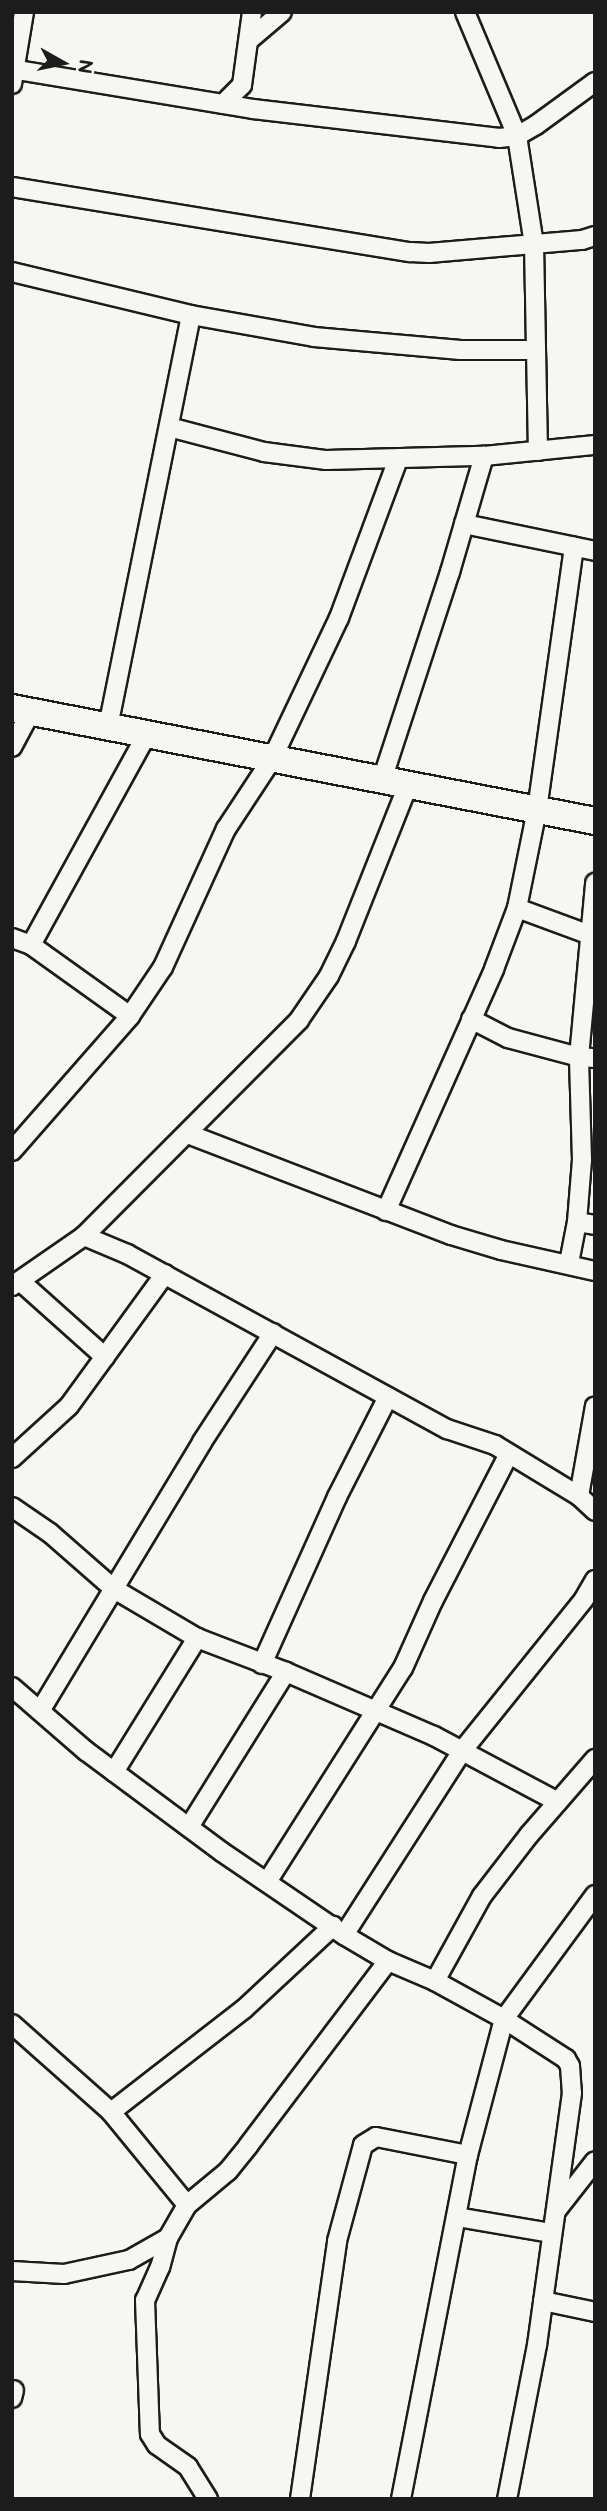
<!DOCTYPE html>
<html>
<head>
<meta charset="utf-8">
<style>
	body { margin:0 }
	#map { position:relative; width:607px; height:2511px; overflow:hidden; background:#f6f6f2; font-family:"Balsamiq Sans",sans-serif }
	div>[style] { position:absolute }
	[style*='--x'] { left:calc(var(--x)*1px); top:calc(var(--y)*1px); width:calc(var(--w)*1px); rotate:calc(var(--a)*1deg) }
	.roads { filter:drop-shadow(2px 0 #1c1c1c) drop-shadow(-2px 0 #1c1c1c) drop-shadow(0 2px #1c1c1c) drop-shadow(0 -2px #1c1c1c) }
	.street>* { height:18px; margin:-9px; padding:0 9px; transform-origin:9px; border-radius:9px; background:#f6f6f2 }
	.secondary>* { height:26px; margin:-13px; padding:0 13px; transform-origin:13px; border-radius:13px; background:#f6f6f2 }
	span { translate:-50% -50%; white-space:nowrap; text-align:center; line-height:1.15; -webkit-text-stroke:5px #f6f6f2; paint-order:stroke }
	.frame { position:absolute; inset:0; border:14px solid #1c1c1c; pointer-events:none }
	.north { position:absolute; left:28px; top:28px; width:70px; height:70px; -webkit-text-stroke:5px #f6f6f2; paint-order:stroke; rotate:99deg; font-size:19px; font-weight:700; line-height:28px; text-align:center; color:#1c1c1c }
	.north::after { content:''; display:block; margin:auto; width:24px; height:32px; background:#1c1c1c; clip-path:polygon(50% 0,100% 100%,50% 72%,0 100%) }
</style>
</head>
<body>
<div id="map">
	<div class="roads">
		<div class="street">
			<div style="--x:465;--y:12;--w:134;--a:67.2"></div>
			<div style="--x:517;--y:136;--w:109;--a:81.1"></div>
			<div style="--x:534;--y:244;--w:207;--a:88.9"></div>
			<div style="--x:249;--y:40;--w:43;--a:-40.3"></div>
			<div style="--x:12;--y:69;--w:244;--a:9.4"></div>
			<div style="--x:253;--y:109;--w:248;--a:6.7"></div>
			<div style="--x:499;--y:138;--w:18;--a:-6"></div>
			<div style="--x:517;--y:136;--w:22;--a:-30"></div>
			<div style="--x:536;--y:125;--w:73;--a:-36.1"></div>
			<div style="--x:12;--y:84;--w:73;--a:-80.5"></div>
			<div style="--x:223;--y:104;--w:27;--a:-45"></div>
			<div style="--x:242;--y:85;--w:74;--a:-82.2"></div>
			<div style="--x:12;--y:187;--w:404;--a:9.3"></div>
			<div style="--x:411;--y:252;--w:18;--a:3"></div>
			<div style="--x:429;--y:253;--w:154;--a:-4.9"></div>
			<div style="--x:582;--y:240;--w:14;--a:-17"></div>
			<div style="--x:12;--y:272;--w:184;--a:13.5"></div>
			<div style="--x:191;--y:315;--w:125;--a:10.1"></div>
			<div style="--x:314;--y:337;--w:147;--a:5.1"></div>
			<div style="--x:460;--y:350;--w:76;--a:0"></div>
			<div style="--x:169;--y:427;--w:98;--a:14.7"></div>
			<div style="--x:264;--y:452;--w:63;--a:7.4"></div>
			<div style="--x:326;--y:460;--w:158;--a:-1.5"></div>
			<div style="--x:484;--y:456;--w:112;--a:-5.7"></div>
			<div style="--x:464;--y:524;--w:134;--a:11.6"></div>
			<div style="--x:108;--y:727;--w:420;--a:-78.6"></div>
			<div style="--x:12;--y:747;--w:40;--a:-62"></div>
			<div style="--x:382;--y:780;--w:219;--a:-71.9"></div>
			<div style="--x:450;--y:572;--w:121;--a:-73.7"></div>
			<div style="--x:517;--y:908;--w:78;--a:20.3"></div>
			<div style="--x:12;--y:938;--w:20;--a:20"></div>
			<div style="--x:31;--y:945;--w:122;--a:35.6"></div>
			<div style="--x:31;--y:945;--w:241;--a:-61.2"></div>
			<div style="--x:471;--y:1019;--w:42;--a:27.2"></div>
			<div style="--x:508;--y:1038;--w:73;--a:15"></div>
			<div style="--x:579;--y:1057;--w:16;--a:4"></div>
			<div style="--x:188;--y:1134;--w:282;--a:21"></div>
			<div style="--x:451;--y:1235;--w:52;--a:16.7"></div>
			<div style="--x:501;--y:1250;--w:96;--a:12.6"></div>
			<div style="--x:12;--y:1151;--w:179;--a:-48.8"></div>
			<div style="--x:130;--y:1016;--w:59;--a:-56"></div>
			<div style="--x:163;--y:967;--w:152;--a:-65.5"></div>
			<div style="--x:226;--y:829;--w:84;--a:-56.7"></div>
			<div style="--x:272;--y:759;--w:156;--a:-64.6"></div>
			<div style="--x:339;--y:618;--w:170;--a:-69.6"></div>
			<div style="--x:386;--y:1211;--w:265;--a:-65.9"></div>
			<div style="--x:494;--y:969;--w:65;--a:-69.3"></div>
			<div style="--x:517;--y:908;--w:100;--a:-78.5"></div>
			<div style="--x:537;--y:810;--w:266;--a:-82"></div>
			<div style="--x:577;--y:1222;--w:18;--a:9"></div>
			<div style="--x:84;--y:1236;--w:47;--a:22.7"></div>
			<div style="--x:127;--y:1254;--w:365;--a:28.7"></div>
			<div style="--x:447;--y:1429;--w:51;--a:18.4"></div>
			<div style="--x:495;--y:1445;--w:98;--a:31.3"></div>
			<div style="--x:579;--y:1496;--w:22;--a:43"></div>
			<div style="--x:569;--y:1263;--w:42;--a:-79"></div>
			<div style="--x:577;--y:1222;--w:62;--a:-85.4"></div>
			<div style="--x:582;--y:1160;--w:103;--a:-91.7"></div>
			<div style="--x:579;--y:1057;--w:175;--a:-84.7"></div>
			<div style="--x:20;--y:1281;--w:114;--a:41.8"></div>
			<div style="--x:12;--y:1286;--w:88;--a:-34.8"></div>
			<div style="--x:84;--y:1236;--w:305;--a:-45.1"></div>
			<div style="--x:299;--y:1020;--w:53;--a:-55.7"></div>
			<div style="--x:329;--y:976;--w:39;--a:-64"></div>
			<div style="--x:346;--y:941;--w:168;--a:-68.3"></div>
			<div style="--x:12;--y:1458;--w:77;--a:-42.4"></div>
			<div style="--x:69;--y:1406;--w:163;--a:-54"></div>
			<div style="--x:579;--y:1496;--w:91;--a:-79.9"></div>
			<div style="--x:12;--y:1507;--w:46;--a:34.4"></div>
			<div style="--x:50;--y:1533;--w:85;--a:41.2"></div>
			<div style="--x:114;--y:1589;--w:96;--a:30.6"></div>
			<div style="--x:197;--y:1638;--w:95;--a:20.9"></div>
			<div style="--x:286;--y:1672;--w:161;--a:23.4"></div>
			<div style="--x:434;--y:1736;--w:140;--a:28"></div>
			<div style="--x:262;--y:1664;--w:183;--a:-65.8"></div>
			<div style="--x:337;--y:1497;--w:112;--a:-63"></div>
			<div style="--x:12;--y:1687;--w:98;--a:40.9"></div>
			<div style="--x:86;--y:1751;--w:169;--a:36.6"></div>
			<div style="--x:222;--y:1852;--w:148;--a:34.2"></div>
			<div style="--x:344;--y:1935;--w:51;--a:30.6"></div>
			<div style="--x:388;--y:1961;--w:51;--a:23.1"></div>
			<div style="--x:435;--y:1981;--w:79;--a:28.8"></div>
			<div style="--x:504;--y:2019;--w:74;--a:32.8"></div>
			<div style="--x:566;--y:2059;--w:8;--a:60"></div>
			<div style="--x:570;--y:2066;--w:27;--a:86"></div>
			<div style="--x:572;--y:2093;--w:254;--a:97.9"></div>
			<div style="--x:537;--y:2345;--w:157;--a:101"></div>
			<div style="--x:40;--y:1711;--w:314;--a:-58.9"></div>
			<div style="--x:202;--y:1442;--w:130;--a:-56.9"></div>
			<div style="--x:114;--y:1772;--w:158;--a:-58.2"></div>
			<div style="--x:189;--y:1827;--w:183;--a:-58"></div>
			<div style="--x:267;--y:1882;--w:254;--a:-57.6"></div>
			<div style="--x:403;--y:1668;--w:73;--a:-65.9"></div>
			<div style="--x:433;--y:1601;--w:165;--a:-62.7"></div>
			<div style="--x:344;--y:1935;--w:219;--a:-57.3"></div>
			<div style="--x:462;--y:1751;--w:195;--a:-51.2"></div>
			<div style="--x:584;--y:1599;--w:22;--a:-60"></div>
			<div style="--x:435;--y:1981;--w:97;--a:-61.1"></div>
			<div style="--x:482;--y:1896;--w:77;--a:-52.4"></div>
			<div style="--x:529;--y:1835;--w:101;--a:-49"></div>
			<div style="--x:12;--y:2024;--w:132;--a:41.6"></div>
			<div style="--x:111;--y:2112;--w:120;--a:50.7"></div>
			<div style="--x:187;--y:2205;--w:38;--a:120"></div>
			<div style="--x:168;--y:2238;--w:30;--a:105"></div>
			<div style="--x:160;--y:2267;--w:36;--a:114"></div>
			<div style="--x:145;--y:2300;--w:134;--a:87.9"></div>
			<div style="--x:150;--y:2434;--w:13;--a:58"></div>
			<div style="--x:157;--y:2445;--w:38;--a:35"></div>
			<div style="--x:188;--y:2467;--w:38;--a:58"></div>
			<div style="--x:111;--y:2112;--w:168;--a:-37.8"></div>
			<div style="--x:244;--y:2009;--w:122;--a:-43"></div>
			<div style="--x:187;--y:2205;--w:53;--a:-39.7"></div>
			<div style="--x:228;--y:2171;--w:32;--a:-51"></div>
			<div style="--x:248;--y:2146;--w:232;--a:-52.9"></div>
			<div style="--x:556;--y:2211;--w:63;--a:-52"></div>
			<div style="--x:457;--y:2217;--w:96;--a:9.6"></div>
			<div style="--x:12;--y:2271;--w:52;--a:3.3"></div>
			<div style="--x:64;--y:2274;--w:66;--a:-12.2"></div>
			<div style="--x:129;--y:2260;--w:45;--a:-29.4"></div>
			<div style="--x:543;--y:2301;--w:53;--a:11.9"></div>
			<div style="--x:12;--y:2398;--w:8;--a:-76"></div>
			<div style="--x:300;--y:2499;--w:261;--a:-81.8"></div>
			<div style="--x:337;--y:2241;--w:99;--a:-74.8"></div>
			<div style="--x:363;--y:2145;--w:15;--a:-32"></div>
			<div style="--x:376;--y:2137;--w:94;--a:11.1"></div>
			<div style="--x:401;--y:2499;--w:350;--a:-79"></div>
			<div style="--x:468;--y:2155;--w:141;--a:-75.2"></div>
			<div style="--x:504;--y:2019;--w:154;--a:-53.7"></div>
		</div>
		<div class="secondary">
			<div style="--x:12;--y:708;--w:594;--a:10.97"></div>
		</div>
	</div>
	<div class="frame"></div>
	<div class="north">N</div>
</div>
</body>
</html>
